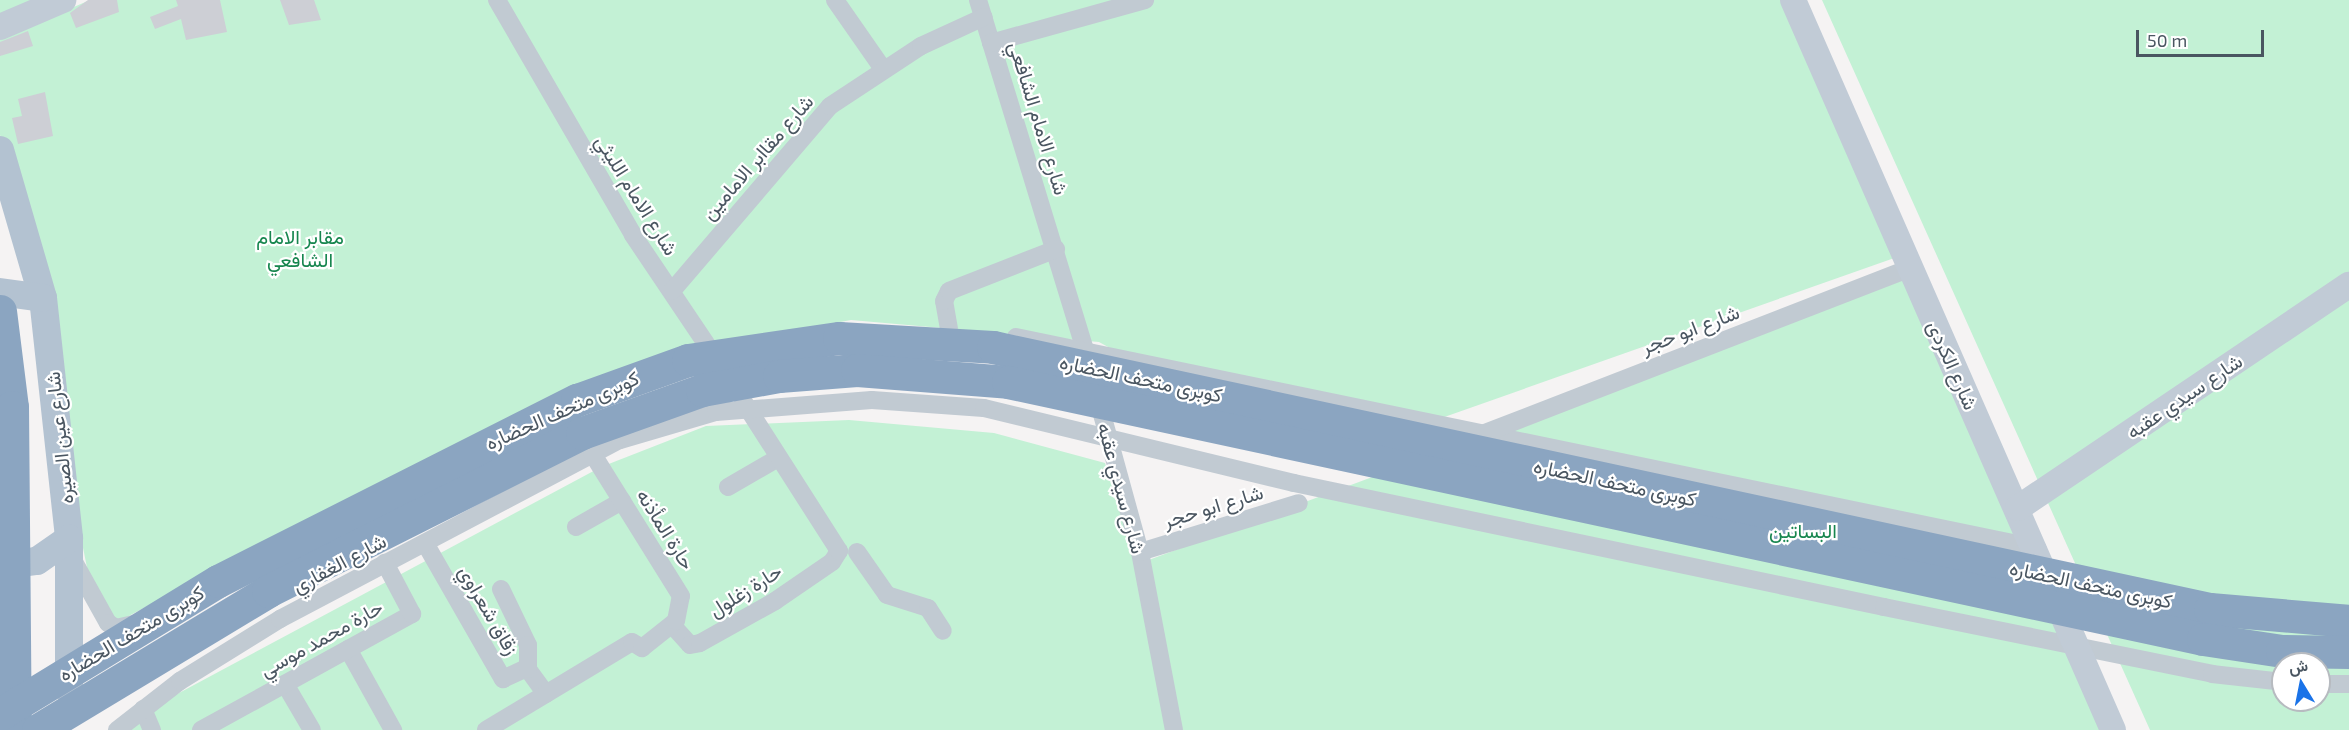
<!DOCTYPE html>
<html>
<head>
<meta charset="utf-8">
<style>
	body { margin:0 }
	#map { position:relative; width:2349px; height:730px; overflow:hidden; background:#f5f3f3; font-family:"Exo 2",Vazirmatn,sans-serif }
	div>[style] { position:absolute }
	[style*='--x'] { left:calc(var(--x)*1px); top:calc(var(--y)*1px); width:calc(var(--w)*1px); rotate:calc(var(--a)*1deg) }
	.green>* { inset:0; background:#c3f1d5 }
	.building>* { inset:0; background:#cdcfd5 }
	.street>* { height:18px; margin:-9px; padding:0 9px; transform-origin:9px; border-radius:9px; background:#c1cad2 }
	.secondary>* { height:26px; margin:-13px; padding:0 13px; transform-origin:13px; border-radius:13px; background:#c1cbd6 }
	.primary>* { height:28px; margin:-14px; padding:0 14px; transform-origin:14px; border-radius:14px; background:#b3c2d1 }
	.highway>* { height:33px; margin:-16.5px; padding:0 16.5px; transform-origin:16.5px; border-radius:16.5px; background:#8ba5c1 }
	span { translate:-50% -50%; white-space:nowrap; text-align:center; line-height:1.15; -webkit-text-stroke:4.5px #fff; paint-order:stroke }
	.street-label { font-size:20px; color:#4a5661 }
	.park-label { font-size:20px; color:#17864f }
	.north { position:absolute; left:2271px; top:652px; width:60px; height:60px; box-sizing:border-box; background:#fff; border:2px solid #b7bbc0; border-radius:50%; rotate:350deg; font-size:16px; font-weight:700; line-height:24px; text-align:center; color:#4a5661 }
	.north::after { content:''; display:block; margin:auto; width:21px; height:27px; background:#1a73e8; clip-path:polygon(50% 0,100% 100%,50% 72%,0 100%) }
	.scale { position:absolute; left:2136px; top:30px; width:128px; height:27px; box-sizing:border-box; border:3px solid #4a5661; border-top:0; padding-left:8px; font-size:18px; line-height:21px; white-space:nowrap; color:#4a5661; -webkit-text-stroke:4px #fff; paint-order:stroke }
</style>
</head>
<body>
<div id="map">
	<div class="green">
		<div style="clip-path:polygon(0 0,44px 0,0 18px)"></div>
		<div style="clip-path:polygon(90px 0,1789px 0,1900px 256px,1416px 427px,1152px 371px,1099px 342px,851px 320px,732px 342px,238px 557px,114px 624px,91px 587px,82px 543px,57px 305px,0 135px,0 39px)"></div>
		<div style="clip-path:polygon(evenodd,1822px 0,2349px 0,2349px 730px,2150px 730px,1822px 0,2283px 664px,2319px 664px,2319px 700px,2283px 700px,2283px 664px)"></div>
		<div style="clip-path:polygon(1911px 277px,2106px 730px,110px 730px,601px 467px,706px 426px,849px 420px,994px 433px,1105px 463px,1138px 564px)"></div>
	</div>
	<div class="building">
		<div style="clip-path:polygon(88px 0,117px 0,119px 12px,76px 28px,70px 13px)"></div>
		<div style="clip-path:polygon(176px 0,220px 0,227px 32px,186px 40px,181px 19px,155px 29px,150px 17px,178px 6px)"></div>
		<div style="clip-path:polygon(280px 0,314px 0,321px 20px,289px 25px)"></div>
		<div style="clip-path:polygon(28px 31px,33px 46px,0 56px,0 42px)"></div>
		<div style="clip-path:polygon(45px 92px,53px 136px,18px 144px,12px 118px,22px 116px,18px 99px)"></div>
	</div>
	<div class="street">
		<div style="--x:497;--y:0;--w:272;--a:59.9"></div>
		<div style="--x:633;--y:235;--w:151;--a:56.1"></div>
		<div style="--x:835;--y:0;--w:84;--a:55.2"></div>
		<div style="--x:978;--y:0;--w:373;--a:73"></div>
		<div style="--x:991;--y:43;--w:160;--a:-15.6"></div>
		<div style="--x:672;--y:291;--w:243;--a:-49.5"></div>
		<div style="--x:830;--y:106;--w:109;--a:-33.4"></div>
		<div style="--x:921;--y:46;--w:69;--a:-24.7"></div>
		<div style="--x:949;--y:329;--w:28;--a:-100"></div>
		<div style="--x:944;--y:301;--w:11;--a:-63"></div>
		<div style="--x:949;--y:291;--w:115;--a:-21.4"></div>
		<div style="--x:1016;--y:337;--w:1043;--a:11.68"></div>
		<div style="--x:1097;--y:396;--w:162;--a:74.6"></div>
		<div style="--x:1140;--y:552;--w:181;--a:79.2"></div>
		<div style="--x:1485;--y:433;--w:457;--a:-21.2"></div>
		<div style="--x:728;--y:487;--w:58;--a:-30.1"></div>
		<div style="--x:576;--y:527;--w:53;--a:-29.5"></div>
		<div style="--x:425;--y:543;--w:157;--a:60.2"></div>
		<div style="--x:503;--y:679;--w:26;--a:-25"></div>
		<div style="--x:527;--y:668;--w:32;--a:54"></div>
		<div style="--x:857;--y:552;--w:52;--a:55.1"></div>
		<div style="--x:887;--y:595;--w:43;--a:17.6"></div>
		<div style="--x:928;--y:608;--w:27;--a:57"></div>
		<div style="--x:1140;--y:552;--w:166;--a:-17.1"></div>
		<div style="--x:74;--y:562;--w:70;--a:60.9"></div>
		<div style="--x:108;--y:623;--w:9;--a:32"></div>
		<div style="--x:116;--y:628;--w:18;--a:-13"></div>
		<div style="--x:501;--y:589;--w:62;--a:64.3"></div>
		<div style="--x:528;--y:645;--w:24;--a:90"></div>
		<div style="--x:673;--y:626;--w:25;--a:48"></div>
		<div style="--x:690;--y:645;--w:10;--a:-11"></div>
		<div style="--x:700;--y:643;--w:86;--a:-29.2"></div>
		<div style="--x:775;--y:601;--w:69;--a:-34.4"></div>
		<div style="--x:832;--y:562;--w:13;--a:-58"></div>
		<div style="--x:839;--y:551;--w:178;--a:-122.6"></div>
		<div style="--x:348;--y:649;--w:93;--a:60.9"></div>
		<div style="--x:285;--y:684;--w:53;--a:59.6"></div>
		<div style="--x:2319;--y:684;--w:30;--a:0"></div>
		<div style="--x:143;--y:709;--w:23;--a:67"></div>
		<div style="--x:117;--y:730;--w:80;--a:-37.9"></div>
		<div style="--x:180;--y:681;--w:118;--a:-31.8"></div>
		<div style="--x:280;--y:619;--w:384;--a:-27.8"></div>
		<div style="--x:620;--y:440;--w:100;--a:-16.3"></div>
		<div style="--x:716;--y:412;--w:156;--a:-4.4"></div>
		<div style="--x:872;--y:400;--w:112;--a:4.1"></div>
		<div style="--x:984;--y:408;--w:319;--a:13.6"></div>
		<div style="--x:1294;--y:483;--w:603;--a:11.87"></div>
		<div style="--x:1884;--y:607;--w:335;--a:11.5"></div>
		<div style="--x:2212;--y:674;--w:71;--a:6.4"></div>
		<div style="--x:201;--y:730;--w:241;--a:-28.8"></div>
		<div style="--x:412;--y:614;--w:58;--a:-117.9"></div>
		<div style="--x:486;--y:730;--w:170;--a:-31.1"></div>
		<div style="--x:632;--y:642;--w:12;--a:31"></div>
		<div style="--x:642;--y:648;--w:43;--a:-38.5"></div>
		<div style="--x:676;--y:621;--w:25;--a:-79"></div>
		<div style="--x:681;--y:596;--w:168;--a:-121.9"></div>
	</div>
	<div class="secondary">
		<div style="--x:1793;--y:0;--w:797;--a:66.33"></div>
		<div style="--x:0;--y:27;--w:69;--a:-23.2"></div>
		<div style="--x:2018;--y:508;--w:399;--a:-34"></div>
	</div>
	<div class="primary">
		<div style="--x:0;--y:150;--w:154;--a:73.8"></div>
		<div style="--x:43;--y:298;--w:242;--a:83.8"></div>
		<div style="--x:69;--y:539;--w:151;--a:90"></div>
		<div style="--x:0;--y:292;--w:43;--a:7.9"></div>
		<div style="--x:0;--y:566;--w:37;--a:-8"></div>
		<div style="--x:37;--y:561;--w:39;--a:-35"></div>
	</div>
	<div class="highway">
		<div style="--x:0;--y:311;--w:97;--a:82.9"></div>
		<div style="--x:12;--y:407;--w:315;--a:89.5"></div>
		<div style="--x:0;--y:714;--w:255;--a:-31.4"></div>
		<div style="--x:218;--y:581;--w:402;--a:-26.8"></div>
		<div style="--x:577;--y:400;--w:118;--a:-19.8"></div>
		<div style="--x:688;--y:360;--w:153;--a:-8.3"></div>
		<div style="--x:839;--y:338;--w:154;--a:3.3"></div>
		<div style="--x:993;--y:347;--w:1245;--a:12.15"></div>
		<div style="--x:2210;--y:609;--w:140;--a:4.9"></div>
		<div style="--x:38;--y:730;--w:269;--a:-31.1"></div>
		<div style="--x:268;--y:591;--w:352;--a:-26.7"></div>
		<div style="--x:582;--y:433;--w:127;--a:-19.7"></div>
		<div style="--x:702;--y:390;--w:78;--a:-10.3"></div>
		<div style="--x:779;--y:376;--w:78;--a:-4.4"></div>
		<div style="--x:857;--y:370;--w:151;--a:4.5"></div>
		<div style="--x:1008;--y:382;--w:1222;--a:12.14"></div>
		<div style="--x:2203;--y:639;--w:80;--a:8.6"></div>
		<div style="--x:2282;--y:651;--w:67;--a:0.9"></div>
	</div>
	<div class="street-label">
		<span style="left:1039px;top:118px;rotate:73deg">شارع الامام الشافعي</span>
		<span style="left:757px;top:157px;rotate:-49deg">شارع مقاابر الامامين</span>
		<span style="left:637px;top:195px;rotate:58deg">شارع الامام الليثي</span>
		<span style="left:1690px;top:329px;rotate:-21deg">شارع ابو حجر</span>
		<span style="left:1953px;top:365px;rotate:66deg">شارع الكردى</span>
		<span style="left:1141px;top:378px;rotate:12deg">كوبرى متحف الحضاره</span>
		<span style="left:2184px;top:396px;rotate:-34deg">شارع سيدي عقبه</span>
		<span style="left:562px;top:410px;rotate:-24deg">كوبرى متحف الحضاره</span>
		<span style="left:59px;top:438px;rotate:-96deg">شارع عين الصيره</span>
		<span style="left:1615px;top:482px;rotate:12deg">كوبرى متحف الحضاره</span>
		<span style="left:1122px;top:488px;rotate:75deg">شارع سيدي عقبه</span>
		<span style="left:1213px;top:506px;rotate:-17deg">شارع ابو حجر</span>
		<span style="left:666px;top:529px;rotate:58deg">حارة المأذنه</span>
		<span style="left:339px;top:563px;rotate:-28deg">شارع الغفاري</span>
		<span style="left:2091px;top:584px;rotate:12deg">كوبرى متحف الحضاره</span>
		<span style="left:745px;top:590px;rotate:-32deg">حارة زغلول</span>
		<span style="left:489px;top:610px;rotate:60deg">زقاق شعراوي</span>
		<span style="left:131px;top:633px;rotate:-31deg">كوبرى متحف الحضاره</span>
		<span style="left:321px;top:638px;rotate:-29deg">حارة محمد موسي</span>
	</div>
	<div class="park-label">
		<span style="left:300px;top:248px">مقابر الامام<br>الشافعي</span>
		<span style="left:1803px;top:530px">البساتين</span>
	</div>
	<div class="north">ش</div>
	<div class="scale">50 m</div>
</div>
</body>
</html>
